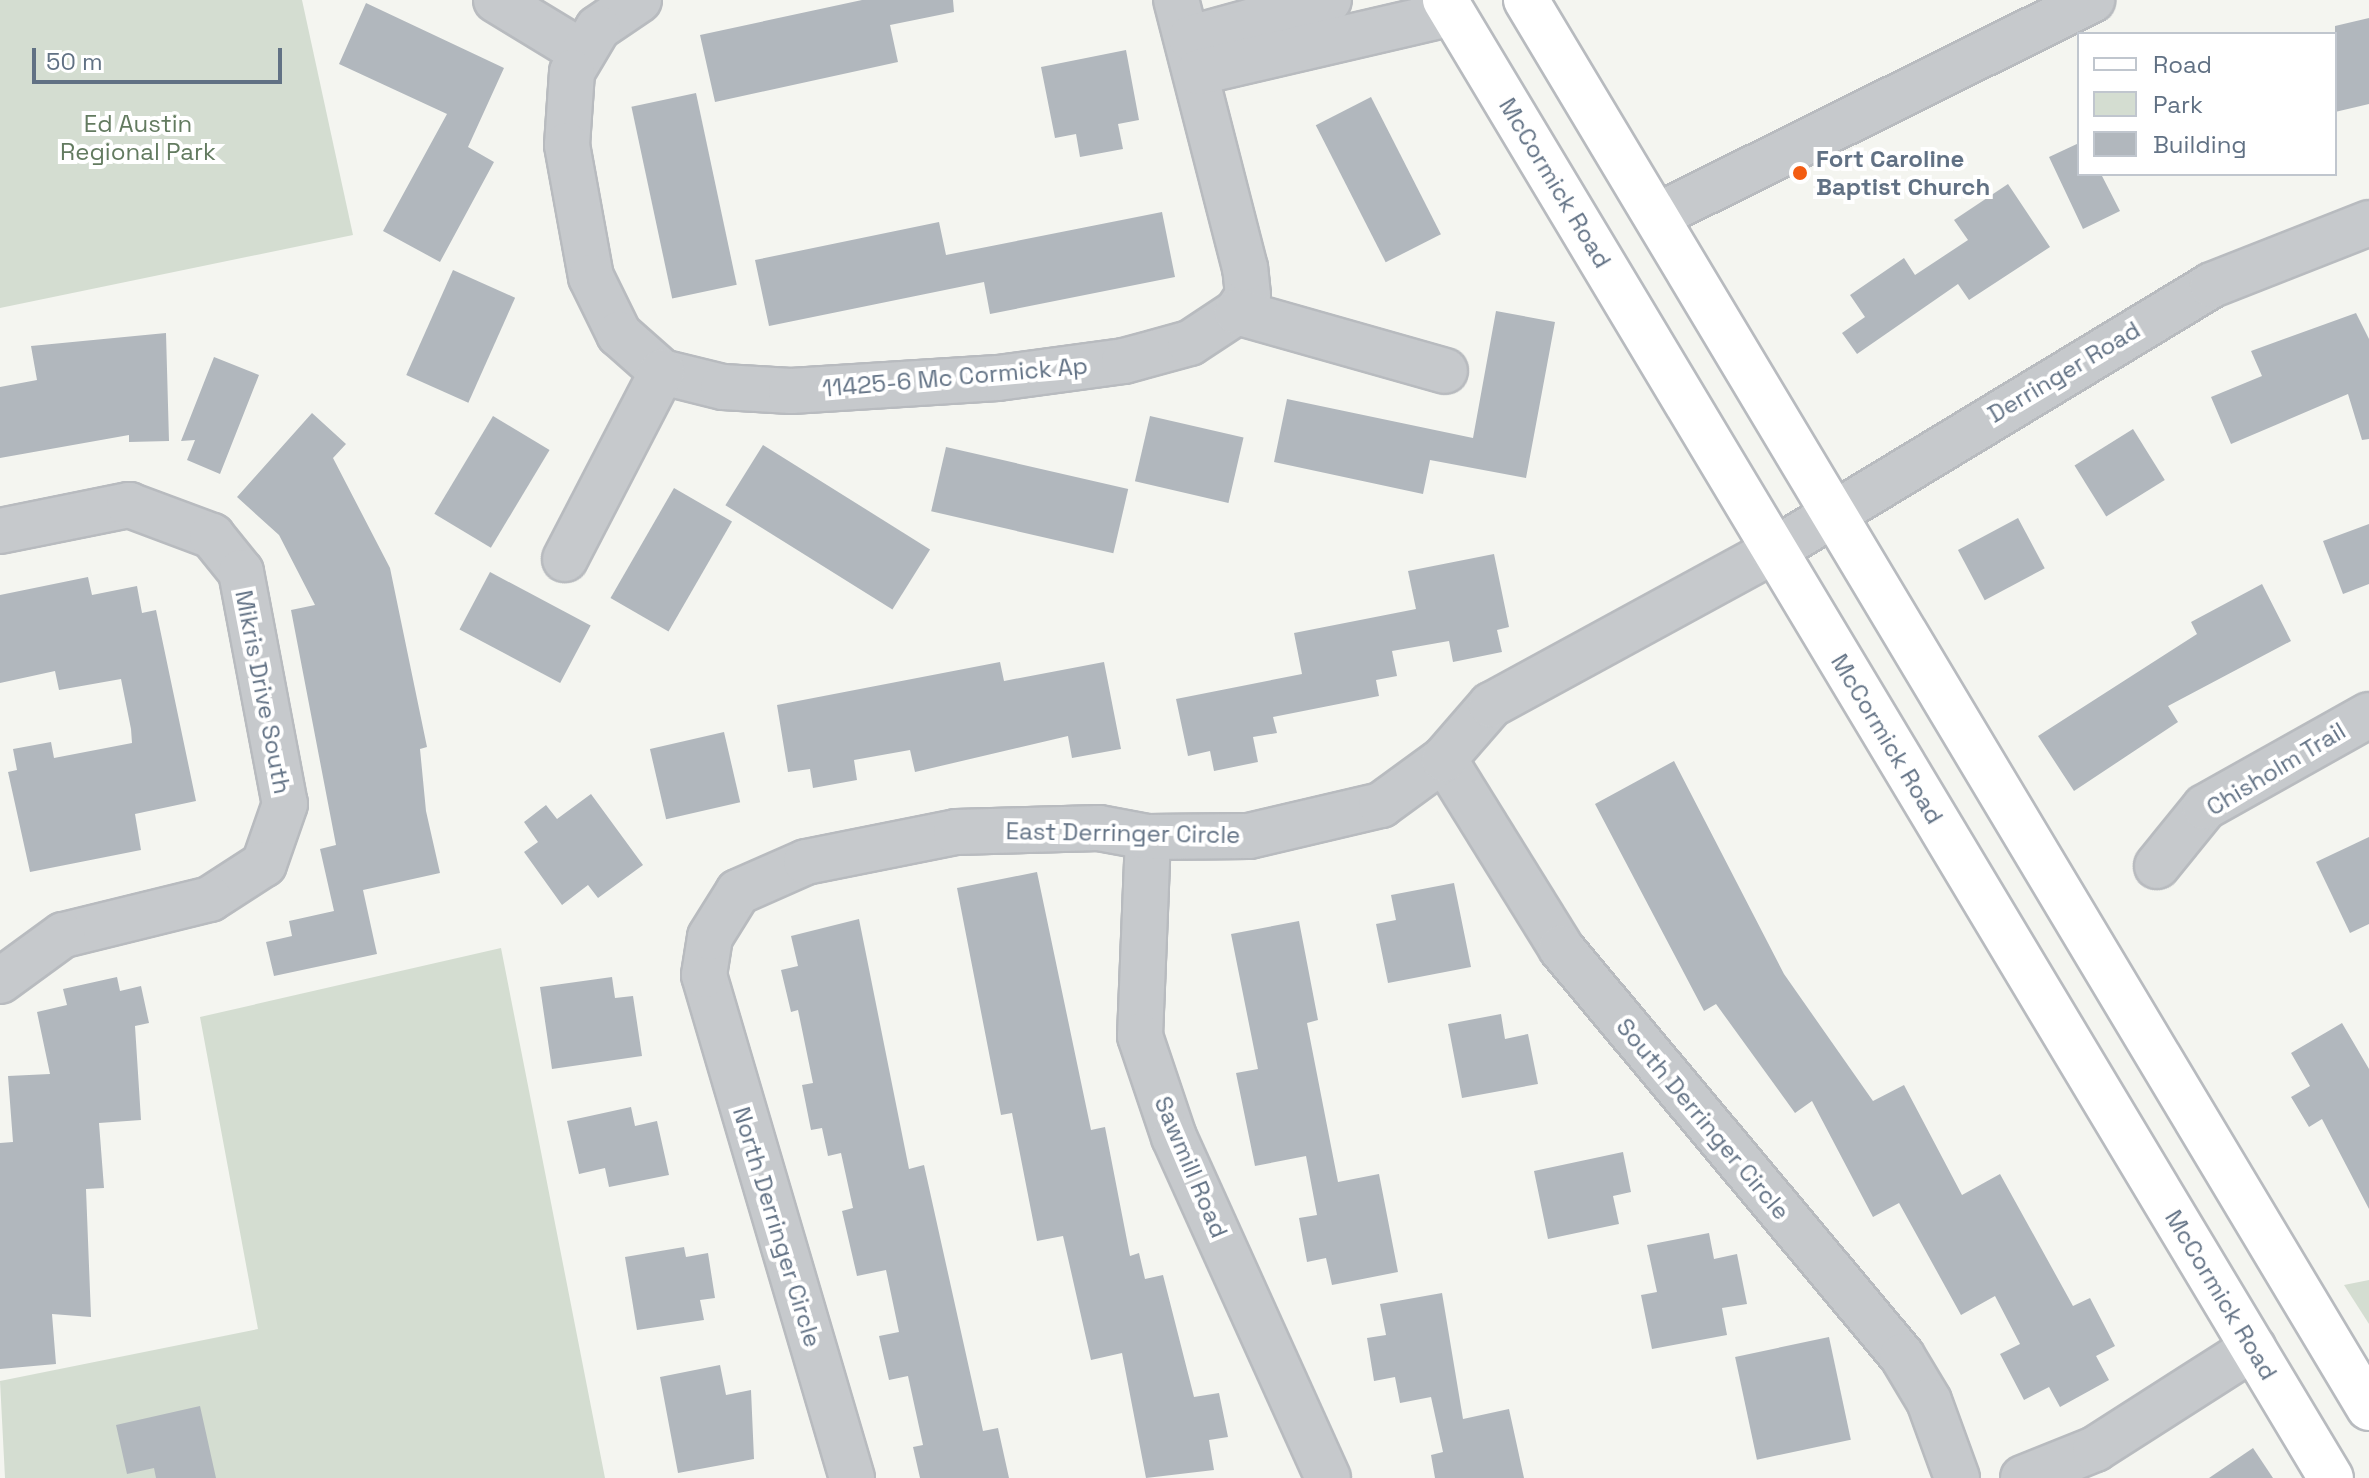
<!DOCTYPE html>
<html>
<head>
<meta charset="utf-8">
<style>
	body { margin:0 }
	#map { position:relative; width:2369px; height:1478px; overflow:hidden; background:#f4f5f0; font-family:"Space Grotesk",sans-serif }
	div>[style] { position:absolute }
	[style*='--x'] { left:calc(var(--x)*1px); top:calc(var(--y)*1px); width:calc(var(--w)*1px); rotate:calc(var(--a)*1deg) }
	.green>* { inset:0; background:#d4ddd1 }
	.building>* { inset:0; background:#b1b7bd; transform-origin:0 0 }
	.roads { filter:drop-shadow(2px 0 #b8bbbf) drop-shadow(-2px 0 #b8bbbf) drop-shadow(0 2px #b8bbbf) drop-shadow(0 -2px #b8bbbf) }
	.minor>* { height:44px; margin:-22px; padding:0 22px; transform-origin:22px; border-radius:22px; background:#c6c9cc }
	.major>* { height:44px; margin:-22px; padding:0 22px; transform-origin:22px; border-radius:22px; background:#fff }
	.dots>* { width:22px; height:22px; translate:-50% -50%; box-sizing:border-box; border:4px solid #fff; border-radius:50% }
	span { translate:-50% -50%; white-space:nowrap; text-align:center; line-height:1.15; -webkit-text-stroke:8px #fff; paint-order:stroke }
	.park-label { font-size:24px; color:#637b60 }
	.poi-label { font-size:24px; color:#617184; font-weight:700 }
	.left { translate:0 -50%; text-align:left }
	.street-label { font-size:24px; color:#617184 }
	.legend { position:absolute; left:2077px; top:32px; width:260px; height:144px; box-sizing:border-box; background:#fff; border:2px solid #c0c6ce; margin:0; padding:10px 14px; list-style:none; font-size:24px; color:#617184 }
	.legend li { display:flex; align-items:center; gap:16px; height:40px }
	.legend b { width:40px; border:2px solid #c0c6ce }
	.scale { position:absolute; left:32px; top:48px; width:250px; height:36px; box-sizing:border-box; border:4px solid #617184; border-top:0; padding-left:10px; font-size:24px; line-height:28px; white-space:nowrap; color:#617184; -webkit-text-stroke:6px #fff; paint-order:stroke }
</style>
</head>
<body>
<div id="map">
	<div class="green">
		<div style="clip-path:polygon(0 0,302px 0,353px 235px,0 308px)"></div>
		<div style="clip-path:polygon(501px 948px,605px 1478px,5px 1478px,0 1381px,258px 1329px,200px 1017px)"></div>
		<div style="clip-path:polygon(2369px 1280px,2369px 1324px,2344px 1285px)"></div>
	</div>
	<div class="building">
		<div style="clip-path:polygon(862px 0,953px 0,954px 12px,890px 25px,898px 62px,715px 102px,700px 35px)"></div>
		<div style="clip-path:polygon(366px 3px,504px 68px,468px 147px,494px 162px,440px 262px,383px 231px,447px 114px,339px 64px)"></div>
		<div style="clip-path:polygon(2369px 18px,2369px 104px,2335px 112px,2335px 26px)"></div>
		<div style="clip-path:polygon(1126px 50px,1139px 120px,1118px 124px,1123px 149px,1080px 157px,1076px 134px,1055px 138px,1041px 67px)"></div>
		<div style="left:696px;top:93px;width:196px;height:66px;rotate:78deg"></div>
		<div style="left:1371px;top:97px;width:154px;height:62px;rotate:63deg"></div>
		<div style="clip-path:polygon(2079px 143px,2079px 174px,2101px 174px,2120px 211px,2083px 229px,2049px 157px)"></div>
		<div style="clip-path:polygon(2008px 184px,2050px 247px,1969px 300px,1958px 284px,1857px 354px,1842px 333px,1865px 317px,1850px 295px,1904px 258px,1915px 275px,1968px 240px,1954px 220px)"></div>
		<div style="clip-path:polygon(1162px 212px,1175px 277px,990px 314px,984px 282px,769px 326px,755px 260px,939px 222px,946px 255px)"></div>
		<div style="left:453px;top:270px;width:68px;height:115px;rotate:24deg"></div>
		<div style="clip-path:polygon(1496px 311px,1555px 322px,1526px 478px,1430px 460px,1423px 494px,1274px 462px,1287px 399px,1473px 438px)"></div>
		<div style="clip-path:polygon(2356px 313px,2369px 339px,2369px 439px,2362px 440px,2348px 394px,2231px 444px,2211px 397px,2262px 376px,2251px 351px)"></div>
		<div style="clip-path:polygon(166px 333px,169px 441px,129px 442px,129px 435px,0 458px,0 387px,37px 380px,31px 346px)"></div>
		<div style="clip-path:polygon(214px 357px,259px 375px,220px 474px,187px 460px,195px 440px,181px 441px)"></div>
		<div style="clip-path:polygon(312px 413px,346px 444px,333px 458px,390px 568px,427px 747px,420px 749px,426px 811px,440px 873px,363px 890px,377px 954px,274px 976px,266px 942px,292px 936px,289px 921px,334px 911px,320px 849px,336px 845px,291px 610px,315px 605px,279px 535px,237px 497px)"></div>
		<div style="left:493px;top:416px;width:66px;height:114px;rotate:31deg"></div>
		<div style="left:1150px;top:416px;width:96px;height:67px;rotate:13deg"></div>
		<div style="left:2133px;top:429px;width:60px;height:69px;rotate:58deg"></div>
		<div style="left:763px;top:445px;width:197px;height:71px;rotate:32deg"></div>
		<div style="left:946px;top:447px;width:187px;height:66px;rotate:13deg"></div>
		<div style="left:674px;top:488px;width:67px;height:127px;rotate:30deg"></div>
		<div style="left:2018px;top:518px;width:57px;height:68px;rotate:62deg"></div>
		<div style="clip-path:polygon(2369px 524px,2369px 584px,2343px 594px,2323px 541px)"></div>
		<div style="clip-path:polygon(1494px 554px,1509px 627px,1497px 630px,1502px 652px,1453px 662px,1449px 641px,1392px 651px,1397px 676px,1376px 680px,1379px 696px,1273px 717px,1277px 733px,1253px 737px,1258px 762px,1214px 771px,1210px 751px,1188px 756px,1176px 699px,1302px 674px,1294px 633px,1416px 609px,1408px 571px)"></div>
		<div style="left:490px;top:572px;width:114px;height:65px;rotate:28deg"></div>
		<div style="clip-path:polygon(88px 577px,92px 595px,137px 586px,142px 613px,156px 610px,196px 801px,135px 814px,141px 850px,30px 872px,8px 772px,17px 770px,13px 749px,51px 742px,54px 758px,132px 743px,131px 729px,121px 679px,59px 690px,55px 671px,0 683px,0 595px)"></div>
		<div style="clip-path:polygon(2262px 584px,2291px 641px,2168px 706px,2178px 722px,2074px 791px,2038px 736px,2197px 634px,2191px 622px)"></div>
		<div style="clip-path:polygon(1000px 662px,1004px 681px,1104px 662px,1121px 749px,1072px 758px,1068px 736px,915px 772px,910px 750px,854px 760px,857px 780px,813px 788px,810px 769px,788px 772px,777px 705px)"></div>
		<div style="left:724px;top:732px;width:72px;height:76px;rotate:77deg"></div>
		<div style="clip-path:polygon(1674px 761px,1784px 974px,1873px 1101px,1904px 1085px,1962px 1195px,2000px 1174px,2073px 1306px,2090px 1298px,2115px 1346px,2096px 1356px,2109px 1380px,2060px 1407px,2049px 1387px,2024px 1400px,2000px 1354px,2020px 1344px,1995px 1296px,1961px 1315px,1899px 1203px,1873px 1217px,1812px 1101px,1795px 1113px,1716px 1004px,1704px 1011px,1595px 804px)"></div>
		<div style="clip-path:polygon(591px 794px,643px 865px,598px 898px,588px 885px,562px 905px,524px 852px,538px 842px,524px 822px,546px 805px,557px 819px)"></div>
		<div style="clip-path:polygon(2369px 837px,2369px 924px,2350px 933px,2316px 862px)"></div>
		<div style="clip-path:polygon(1037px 872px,1091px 1130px,1105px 1127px,1130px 1256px,1139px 1253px,1145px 1279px,1163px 1275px,1194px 1397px,1219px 1393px,1228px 1437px,1209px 1440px,1214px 1470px,1146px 1478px,1122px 1353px,1091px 1360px,1063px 1236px,1037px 1241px,1012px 1113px,1001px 1115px,957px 888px)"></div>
		<div style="clip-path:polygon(1454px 883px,1471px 967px,1388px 983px,1376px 924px,1396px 920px,1391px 895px)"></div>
		<div style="clip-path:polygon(859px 919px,909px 1169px,924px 1165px,983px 1431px,998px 1428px,1009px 1478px,920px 1478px,913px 1447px,923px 1445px,908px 1376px,889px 1380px,879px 1336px,899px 1332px,886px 1270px,857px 1276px,842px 1211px,853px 1208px,841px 1153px,828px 1156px,822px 1128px,811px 1130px,802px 1085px,813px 1083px,798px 1010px,791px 1012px,781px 970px,798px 966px,791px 936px)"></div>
		<div style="clip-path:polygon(1299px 921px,1318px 1020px,1307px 1023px,1338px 1182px,1379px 1174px,1398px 1272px,1332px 1285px,1326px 1258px,1307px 1262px,1299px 1218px,1317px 1215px,1306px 1156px,1255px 1166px,1236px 1073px,1258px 1069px,1231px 934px)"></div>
		<div style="clip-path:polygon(117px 977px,120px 991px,141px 986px,149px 1023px,135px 1026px,141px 1120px,99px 1123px,104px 1188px,86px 1189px,91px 1317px,52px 1314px,56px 1364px,0 1369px,0 1143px,13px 1142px,8px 1076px,50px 1074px,37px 1012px,67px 1005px,63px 989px)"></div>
		<div style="clip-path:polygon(612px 977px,615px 998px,633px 996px,642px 1056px,552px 1069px,540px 987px)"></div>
		<div style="clip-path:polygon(1501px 1014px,1505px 1039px,1528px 1034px,1538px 1084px,1462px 1098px,1448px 1024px)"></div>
		<div style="clip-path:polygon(2342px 1023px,2369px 1069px,2369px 1209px,2322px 1119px,2309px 1127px,2291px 1097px,2310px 1086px,2291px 1053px)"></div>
		<div style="clip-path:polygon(631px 1107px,635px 1126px,657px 1121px,669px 1175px,609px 1187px,605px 1168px,579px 1174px,567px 1121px)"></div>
		<div style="clip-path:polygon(1623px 1152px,1631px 1192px,1613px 1196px,1619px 1224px,1548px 1239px,1534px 1171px)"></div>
		<div style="clip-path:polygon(1709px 1233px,1714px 1259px,1737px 1254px,1747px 1304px,1722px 1308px,1727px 1335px,1652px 1349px,1641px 1295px,1657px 1292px,1647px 1245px)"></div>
		<div style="clip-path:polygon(684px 1247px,686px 1257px,708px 1253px,715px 1298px,700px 1300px,704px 1320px,637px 1330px,625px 1257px)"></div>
		<div style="clip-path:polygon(1442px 1293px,1463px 1419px,1509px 1409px,1524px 1478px,1435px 1478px,1431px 1455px,1443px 1452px,1431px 1397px,1400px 1403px,1395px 1377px,1374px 1381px,1367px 1338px,1386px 1335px,1380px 1304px)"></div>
		<div style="left:1829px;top:1337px;width:105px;height:96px;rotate:78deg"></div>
		<div style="clip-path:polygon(720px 1365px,726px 1395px,751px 1390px,754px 1459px,678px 1473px,660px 1377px)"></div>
		<div style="clip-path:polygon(200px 1406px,216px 1478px,156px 1478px,154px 1468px,127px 1474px,116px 1425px)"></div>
		<div style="clip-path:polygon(2253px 1448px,2273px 1478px,2209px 1478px)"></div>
	</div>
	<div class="roads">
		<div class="minor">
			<div style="--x:496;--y:0;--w:98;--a:31.3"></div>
			<div style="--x:639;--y:0;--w:50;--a:145.7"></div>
			<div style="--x:598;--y:28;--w:51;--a:120.6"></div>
			<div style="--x:572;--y:72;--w:73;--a:93.9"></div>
			<div style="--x:567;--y:145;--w:134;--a:79.7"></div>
			<div style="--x:591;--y:277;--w:64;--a:63.8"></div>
			<div style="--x:619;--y:334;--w:57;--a:41.5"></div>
			<div style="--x:662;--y:372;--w:63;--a:13.8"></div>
			<div style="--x:723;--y:387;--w:68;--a:3.4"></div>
			<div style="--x:791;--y:391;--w:207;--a:-3.6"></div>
			<div style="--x:998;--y:378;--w:127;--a:-7.7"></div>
			<div style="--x:1124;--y:361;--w:68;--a:-15.3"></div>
			<div style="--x:1190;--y:343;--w:56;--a:-33.4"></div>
			<div style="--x:1237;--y:312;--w:20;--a:-57"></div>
			<div style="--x:1248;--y:295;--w:27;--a:-96"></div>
			<div style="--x:1245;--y:268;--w:277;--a:-104.4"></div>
			<div style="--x:1191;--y:38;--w:143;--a:-15.4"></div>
			<div style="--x:1199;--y:72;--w:260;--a:-13.1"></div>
			<div style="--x:1657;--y:216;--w:486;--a:-26.4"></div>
			<div style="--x:1237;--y:312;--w:216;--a:15.8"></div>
			<div style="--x:0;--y:531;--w:132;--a:-11.4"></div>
			<div style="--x:129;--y:505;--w:89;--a:20.5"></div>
			<div style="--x:212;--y:536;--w:46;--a:51.1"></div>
			<div style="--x:241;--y:572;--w:236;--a:79.3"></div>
			<div style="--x:285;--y:804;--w:64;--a:109.3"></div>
			<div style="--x:264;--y:864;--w:64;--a:147.1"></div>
			<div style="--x:210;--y:899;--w:151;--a:166.2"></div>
			<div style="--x:63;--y:935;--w:78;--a:143.9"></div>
			<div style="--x:565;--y:559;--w:211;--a:-62.6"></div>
			<div style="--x:1444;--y:759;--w:222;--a:58.2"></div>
			<div style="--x:1561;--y:948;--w:532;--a:50.11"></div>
			<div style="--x:1902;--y:1356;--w:52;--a:59"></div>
			<div style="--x:1929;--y:1401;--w:82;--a:70"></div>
			<div style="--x:1148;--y:837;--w:199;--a:92.3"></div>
			<div style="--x:1140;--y:1036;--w:107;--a:71.4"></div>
			<div style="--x:1174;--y:1137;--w:374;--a:65.7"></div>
			<div style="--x:2157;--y:866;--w:76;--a:-50.9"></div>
			<div style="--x:2205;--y:807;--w:188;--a:-29.3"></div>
			<div style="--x:852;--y:1478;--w:524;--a:-106.4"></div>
			<div style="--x:704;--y:975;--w:38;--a:-81"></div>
			<div style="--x:710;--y:937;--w:53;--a:-58.1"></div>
			<div style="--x:738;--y:892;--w:74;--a:-23.8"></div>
			<div style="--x:806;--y:862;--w:153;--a:-11.3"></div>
			<div style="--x:956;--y:832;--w:143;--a:-1.6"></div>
			<div style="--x:1099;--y:828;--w:50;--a:10.4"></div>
			<div style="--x:1148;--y:837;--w:101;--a:-0.6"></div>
			<div style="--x:1249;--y:836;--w:136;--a:-13.2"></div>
			<div style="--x:1381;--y:805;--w:78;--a:-36.1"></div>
			<div style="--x:1444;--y:759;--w:72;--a:-49"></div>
			<div style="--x:1491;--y:705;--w:321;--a:-28.6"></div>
			<div style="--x:1773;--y:551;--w:513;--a:-31.21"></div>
			<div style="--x:2212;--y:285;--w:169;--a:-21.5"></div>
			<div style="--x:2023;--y:1478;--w:78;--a:-21.9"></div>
			<div style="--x:2095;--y:1449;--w:188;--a:-32.6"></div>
		</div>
		<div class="major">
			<div style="--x:1445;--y:0;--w:1723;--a:59.06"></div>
			<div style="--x:1526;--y:0;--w:1641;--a:59.09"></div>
		</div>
	</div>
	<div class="dots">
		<div style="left:1800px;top:173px;background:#f35c12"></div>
	</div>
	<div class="park-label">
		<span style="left:138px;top:138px">Ed Austin<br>Regional Park</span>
	</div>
	<div class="poi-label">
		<span class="left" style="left:1816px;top:173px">Fort Caroline<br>Baptist Church</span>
	</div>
	<div class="street-label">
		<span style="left:1555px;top:183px;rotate:59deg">McCormick Road</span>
		<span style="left:2064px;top:372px;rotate:-31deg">Derringer Road</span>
		<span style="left:955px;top:377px;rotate:-5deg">11425-6 Mc Cormick Ap</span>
		<span style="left:263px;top:692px;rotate:79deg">Mikris Drive South</span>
		<span style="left:1887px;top:739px;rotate:59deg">McCormick Road</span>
		<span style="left:2276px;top:769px;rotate:-31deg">Chisholm Trail</span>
		<span style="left:1123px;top:833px;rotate:1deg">East Derringer Circle</span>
		<span style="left:1703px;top:1119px;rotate:50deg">South Derringer Circle</span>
		<span style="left:1191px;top:1167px;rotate:67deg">Sawmill Road</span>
		<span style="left:777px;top:1227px;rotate:73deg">North Derringer Circle</span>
		<span style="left:2221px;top:1295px;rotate:59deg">McCormick Road</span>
	</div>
	<ul class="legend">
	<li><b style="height:10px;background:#fff"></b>Road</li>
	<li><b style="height:22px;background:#d4ddd1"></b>Park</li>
	<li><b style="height:22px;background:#b1b7bd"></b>Building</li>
	</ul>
	<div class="scale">50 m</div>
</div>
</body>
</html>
